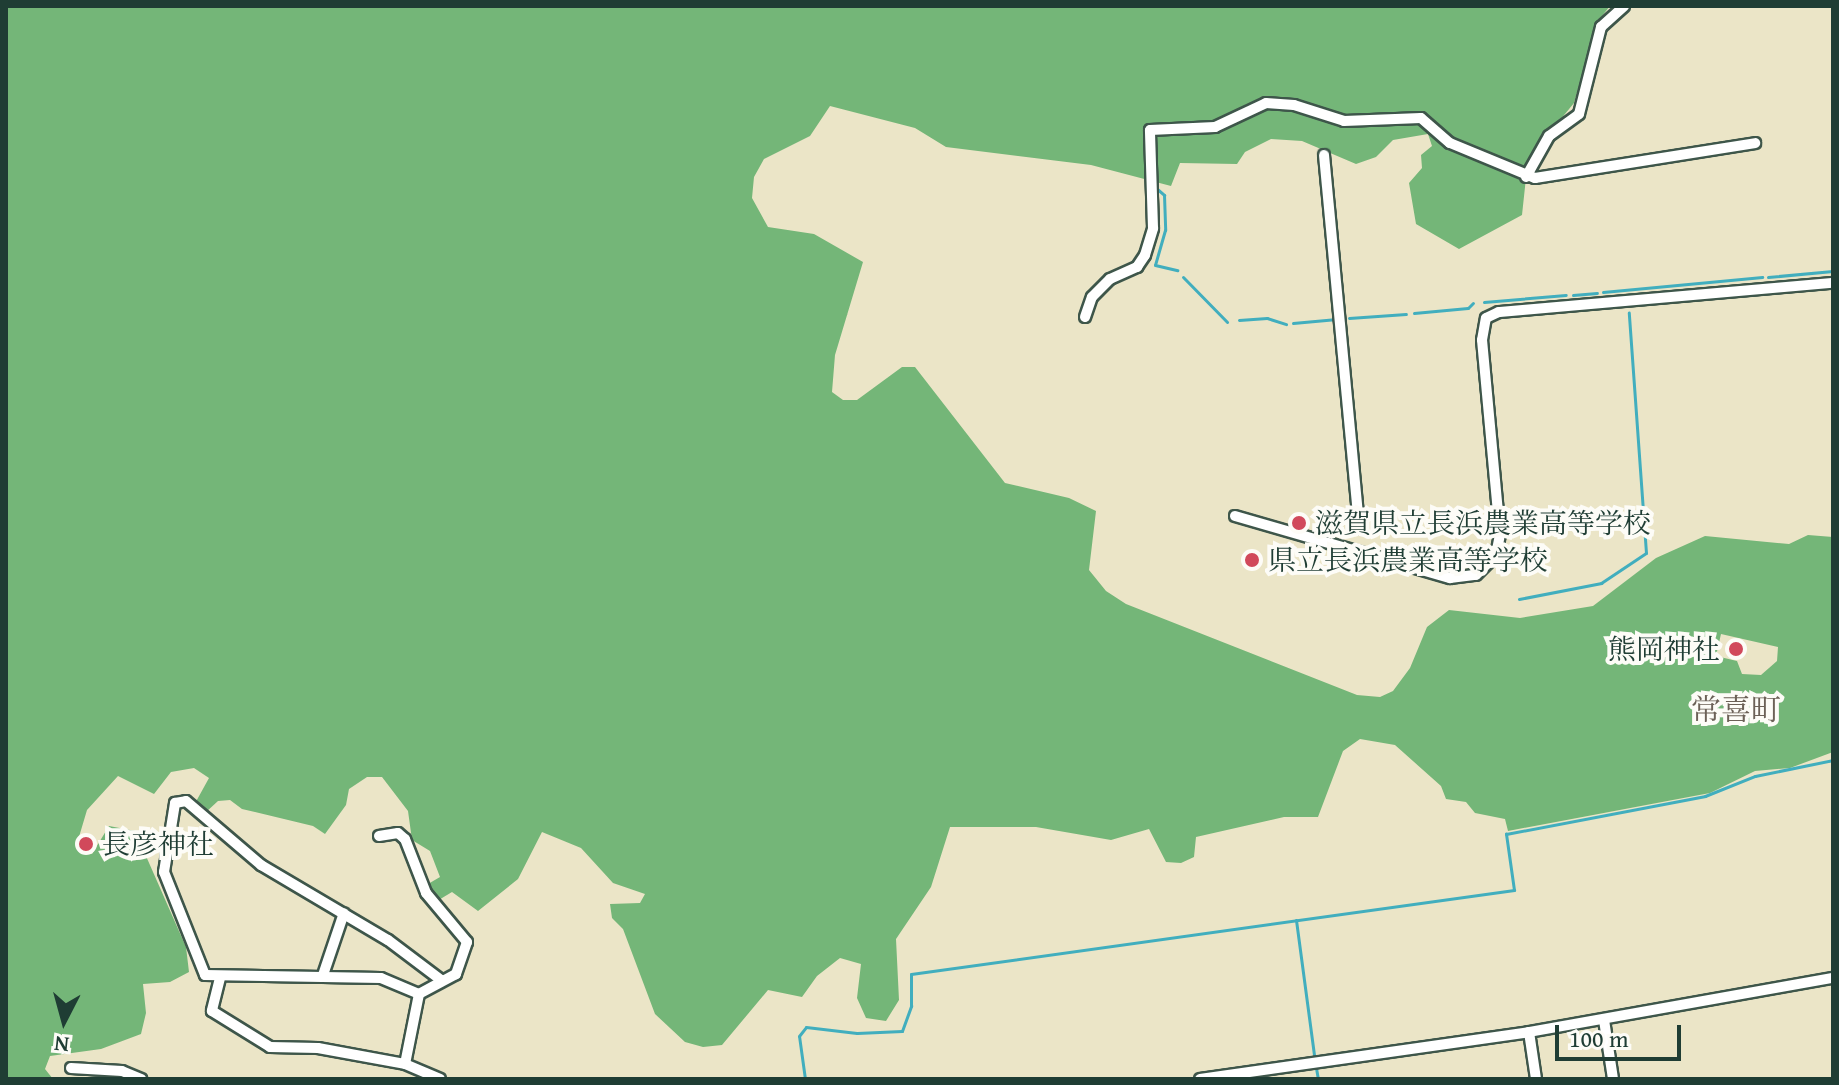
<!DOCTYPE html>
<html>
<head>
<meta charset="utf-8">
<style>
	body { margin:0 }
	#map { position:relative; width:1839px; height:1085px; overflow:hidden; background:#ebe5c7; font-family:"Gentium Book Plus","Noto Serif JP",serif }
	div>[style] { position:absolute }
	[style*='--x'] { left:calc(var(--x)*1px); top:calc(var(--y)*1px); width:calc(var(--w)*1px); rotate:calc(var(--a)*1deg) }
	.forest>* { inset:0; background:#74b678 }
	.stream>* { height:3px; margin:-1.5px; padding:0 1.5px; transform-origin:1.5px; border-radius:1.5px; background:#41aebe }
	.roads { filter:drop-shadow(2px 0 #3e564a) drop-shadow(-2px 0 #3e564a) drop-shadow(0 2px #3e564a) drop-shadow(0 -2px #3e564a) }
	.minor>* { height:10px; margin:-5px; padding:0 5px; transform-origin:5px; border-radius:5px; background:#fff }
	.dots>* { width:22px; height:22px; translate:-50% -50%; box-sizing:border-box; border:4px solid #fdfcf7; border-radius:50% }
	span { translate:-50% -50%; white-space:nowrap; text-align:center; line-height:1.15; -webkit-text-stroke:8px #fdfcf7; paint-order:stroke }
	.poi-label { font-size:28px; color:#1f3d34 }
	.left { translate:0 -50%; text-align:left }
	.right { translate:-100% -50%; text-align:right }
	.neighbourhood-label { font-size:30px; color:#6c6157 }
	.frame { position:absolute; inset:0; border:8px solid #1f3d34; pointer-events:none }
	.north { position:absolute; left:24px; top:981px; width:80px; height:80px; -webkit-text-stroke:6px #fdfcf7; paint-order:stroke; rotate:186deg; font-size:22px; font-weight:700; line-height:32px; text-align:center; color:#1f3d34 }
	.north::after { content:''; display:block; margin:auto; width:28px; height:36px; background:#1f3d34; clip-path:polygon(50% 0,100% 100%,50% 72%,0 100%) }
	.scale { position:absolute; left:1555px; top:1025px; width:126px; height:36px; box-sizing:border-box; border:4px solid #1f3d34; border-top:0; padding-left:10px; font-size:24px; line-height:28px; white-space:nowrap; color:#1f3d34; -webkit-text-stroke:6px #fdfcf7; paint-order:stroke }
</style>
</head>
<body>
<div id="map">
	<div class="forest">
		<div style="clip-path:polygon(evenodd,6px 6px,1610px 6px,1598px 21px,1574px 103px,1528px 159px,1522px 215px,1459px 249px,1416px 224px,1409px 183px,1422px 168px,1421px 155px,1432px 146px,1428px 134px,1393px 140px,1376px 157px,1356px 164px,1302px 141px,1271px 139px,1245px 152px,1237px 164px,1180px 163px,1171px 186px,1091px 165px,946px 147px,915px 128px,830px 106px,810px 136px,764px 159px,754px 177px,752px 198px,768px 227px,814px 234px,863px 262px,835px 355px,832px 392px,843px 400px,857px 400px,902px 367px,915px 367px,1005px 483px,1069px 498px,1096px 511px,1089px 570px,1106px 591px,1126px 604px,1357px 695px,1380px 697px,1393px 691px,1410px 668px,1427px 627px,1449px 610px,1520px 618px,1593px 606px,1656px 558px,1705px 536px,1789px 544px,1808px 535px,1833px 537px,1833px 752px,1790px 768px,1755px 771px,1710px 793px,1508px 831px,1505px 819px,1475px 813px,1466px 802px,1446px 799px,1441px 786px,1395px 745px,1360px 739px,1343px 751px,1318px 817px,1284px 817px,1196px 837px,1194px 857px,1181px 863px,1166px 862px,1149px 829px,1111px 840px,1036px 827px,950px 827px,931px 887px,896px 939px,899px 1000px,886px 1021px,866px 1018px,857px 998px,861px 964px,840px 958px,817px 976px,802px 997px,768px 990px,722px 1045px,703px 1047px,685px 1042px,655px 1014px,623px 929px,612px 918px,610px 904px,640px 903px,645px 894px,613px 883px,581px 848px,542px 832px,518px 879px,478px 911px,452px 892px,437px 901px,428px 884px,440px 877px,430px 851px,412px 840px,408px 811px,382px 777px,367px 777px,349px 789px,346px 805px,325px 834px,313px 826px,242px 809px,230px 800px,218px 801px,205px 813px,193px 807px,209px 778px,194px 768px,171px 772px,154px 794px,118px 776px,87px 810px,76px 847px,92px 854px,109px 826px,135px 831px,186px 947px,189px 972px,170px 982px,143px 984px,146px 1013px,141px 1034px,101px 1049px,50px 1056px,45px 1069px,53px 1079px,6px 1079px,6px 6px,1721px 634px,1778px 647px,1777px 661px,1761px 675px,1742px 674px,1737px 661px,1716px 656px,1721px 634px)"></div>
	</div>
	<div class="stream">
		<div style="--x:1156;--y:188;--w:11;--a:41"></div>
		<div style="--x:1164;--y:195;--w:35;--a:88"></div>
		<div style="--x:1165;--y:230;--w:36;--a:106"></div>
		<div style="--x:1155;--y:265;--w:23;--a:13"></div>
		<div style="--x:1183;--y:277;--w:63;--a:45.6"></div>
		<div style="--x:1768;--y:277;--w:65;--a:-5.3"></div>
		<div style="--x:1603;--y:292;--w:160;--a:-5.4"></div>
		<div style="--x:1573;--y:295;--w:24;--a:-5"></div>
		<div style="--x:1484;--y:302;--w:82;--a:-4.9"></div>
		<div style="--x:1414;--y:313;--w:54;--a:-5.3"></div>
		<div style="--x:1468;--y:308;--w:7;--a:-45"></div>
		<div style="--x:1349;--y:318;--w:57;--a:-4"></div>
		<div style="--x:1239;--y:320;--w:28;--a:-4"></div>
		<div style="--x:1267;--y:318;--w:20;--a:18"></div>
		<div style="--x:1293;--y:323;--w:44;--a:-5.2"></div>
		<div style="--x:1519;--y:599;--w:84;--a:-11"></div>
		<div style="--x:1601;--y:583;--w:54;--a:-33.7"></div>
		<div style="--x:1646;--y:553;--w:241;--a:-94.1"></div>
		<div style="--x:1296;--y:920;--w:136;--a:82.4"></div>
		<div style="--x:1316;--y:1068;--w:11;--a:80"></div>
		<div style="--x:805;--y:1079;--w:43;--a:-97.9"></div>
		<div style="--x:799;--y:1036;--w:11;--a:-52"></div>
		<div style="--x:806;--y:1027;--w:51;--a:6.7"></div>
		<div style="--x:857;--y:1033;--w:45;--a:-2.5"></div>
		<div style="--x:902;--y:1031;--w:27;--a:-70"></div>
		<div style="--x:911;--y:1006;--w:32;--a:-90"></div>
		<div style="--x:911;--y:974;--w:609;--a:-7.93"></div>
		<div style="--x:1514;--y:890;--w:57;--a:-98.1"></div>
		<div style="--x:1506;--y:834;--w:203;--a:-10.8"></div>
		<div style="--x:1705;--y:796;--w:54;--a:-21.8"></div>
		<div style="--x:1755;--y:776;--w:80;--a:-11.6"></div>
	</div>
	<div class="roads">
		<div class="minor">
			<div style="--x:1324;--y:155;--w:375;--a:84.6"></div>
			<div style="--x:1526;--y:177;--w:47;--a:-60.7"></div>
			<div style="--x:1549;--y:136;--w:37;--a:-36"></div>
			<div style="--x:1579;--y:114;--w:90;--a:-75.8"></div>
			<div style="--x:1601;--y:27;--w:31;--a:-42"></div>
			<div style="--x:1085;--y:317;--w:21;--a:-71"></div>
			<div style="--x:1092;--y:297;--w:25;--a:-45"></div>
			<div style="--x:1110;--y:279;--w:30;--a:-24"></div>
			<div style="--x:1137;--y:267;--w:14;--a:-56"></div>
			<div style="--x:1145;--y:255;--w:28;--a:-73"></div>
			<div style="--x:1153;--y:228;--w:98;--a:-91.8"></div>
			<div style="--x:1150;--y:130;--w:65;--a:-2.6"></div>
			<div style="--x:1215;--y:127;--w:56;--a:-25.2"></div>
			<div style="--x:1266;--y:103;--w:28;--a:4"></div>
			<div style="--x:1294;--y:105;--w:52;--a:17.7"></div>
			<div style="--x:1344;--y:121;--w:77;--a:-2.2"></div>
			<div style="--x:1421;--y:118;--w:38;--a:41"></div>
			<div style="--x:1450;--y:143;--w:92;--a:22.4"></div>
			<div style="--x:1535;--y:178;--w:223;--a:-9"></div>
			<div style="--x:1235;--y:516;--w:224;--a:16.1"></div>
			<div style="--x:1450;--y:578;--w:26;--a:-7"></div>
			<div style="--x:1476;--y:575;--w:28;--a:-45"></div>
			<div style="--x:1496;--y:555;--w:21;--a:-79"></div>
			<div style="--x:1500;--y:534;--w:195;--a:-95.3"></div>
			<div style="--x:1482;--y:340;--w:22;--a:-80"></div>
			<div style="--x:1486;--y:318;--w:14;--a:-25"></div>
			<div style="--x:1499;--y:312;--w:335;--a:-5"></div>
			<div style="--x:379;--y:836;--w:19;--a:-9"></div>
			<div style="--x:398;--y:833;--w:9;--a:41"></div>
			<div style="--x:405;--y:839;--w:58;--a:68.7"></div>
			<div style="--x:426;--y:893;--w:64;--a:50.1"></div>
			<div style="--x:467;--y:942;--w:34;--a:109"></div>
			<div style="--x:456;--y:974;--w:42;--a:151.6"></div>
			<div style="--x:419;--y:994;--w:71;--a:101.3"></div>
			<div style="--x:323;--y:975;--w:65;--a:-71.3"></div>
			<div style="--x:220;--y:978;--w:34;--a:104"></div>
			<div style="--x:212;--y:1011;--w:68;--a:31.8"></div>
			<div style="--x:270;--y:1047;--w:48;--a:1.2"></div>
			<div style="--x:318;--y:1048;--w:88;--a:10.4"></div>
			<div style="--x:405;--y:1064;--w:38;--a:23"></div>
			<div style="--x:419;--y:994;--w:41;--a:-157.2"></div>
			<div style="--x:381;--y:978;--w:176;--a:-179"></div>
			<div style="--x:205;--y:975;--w:111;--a:-111.7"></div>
			<div style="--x:164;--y:872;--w:70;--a:-80.9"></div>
			<div style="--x:175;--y:803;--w:11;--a:-10"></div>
			<div style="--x:186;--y:801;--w:99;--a:40.5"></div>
			<div style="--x:261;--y:865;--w:147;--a:30.6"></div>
			<div style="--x:388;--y:940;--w:66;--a:37"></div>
			<div style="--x:1604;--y:1020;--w:60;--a:81.3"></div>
			<div style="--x:1529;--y:1032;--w:48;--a:81.5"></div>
			<div style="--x:71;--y:1068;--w:51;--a:3.4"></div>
			<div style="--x:122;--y:1071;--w:21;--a:23"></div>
			<div style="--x:1200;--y:1079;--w:332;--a:-8.1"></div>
			<div style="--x:1529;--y:1032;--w:309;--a:-10.1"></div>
		</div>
	</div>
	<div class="dots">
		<div style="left:1299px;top:523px;background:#d1495b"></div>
		<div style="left:1252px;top:560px;background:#d1495b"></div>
		<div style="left:1736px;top:649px;background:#d1495b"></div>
		<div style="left:86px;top:844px;background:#d1495b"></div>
	</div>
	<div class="poi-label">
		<span class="left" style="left:1315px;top:523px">滋賀県立長浜農業高等学校</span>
		<span class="left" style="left:1268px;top:560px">県立長浜農業高等学校</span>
		<span class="right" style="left:1720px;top:649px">熊岡神社</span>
		<span class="left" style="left:102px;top:844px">長彦神社</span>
	</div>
	<div class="neighbourhood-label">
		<span style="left:1736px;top:709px">常喜町</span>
	</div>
	<div class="frame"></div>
	<div class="north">N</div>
	<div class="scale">100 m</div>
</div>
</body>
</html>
